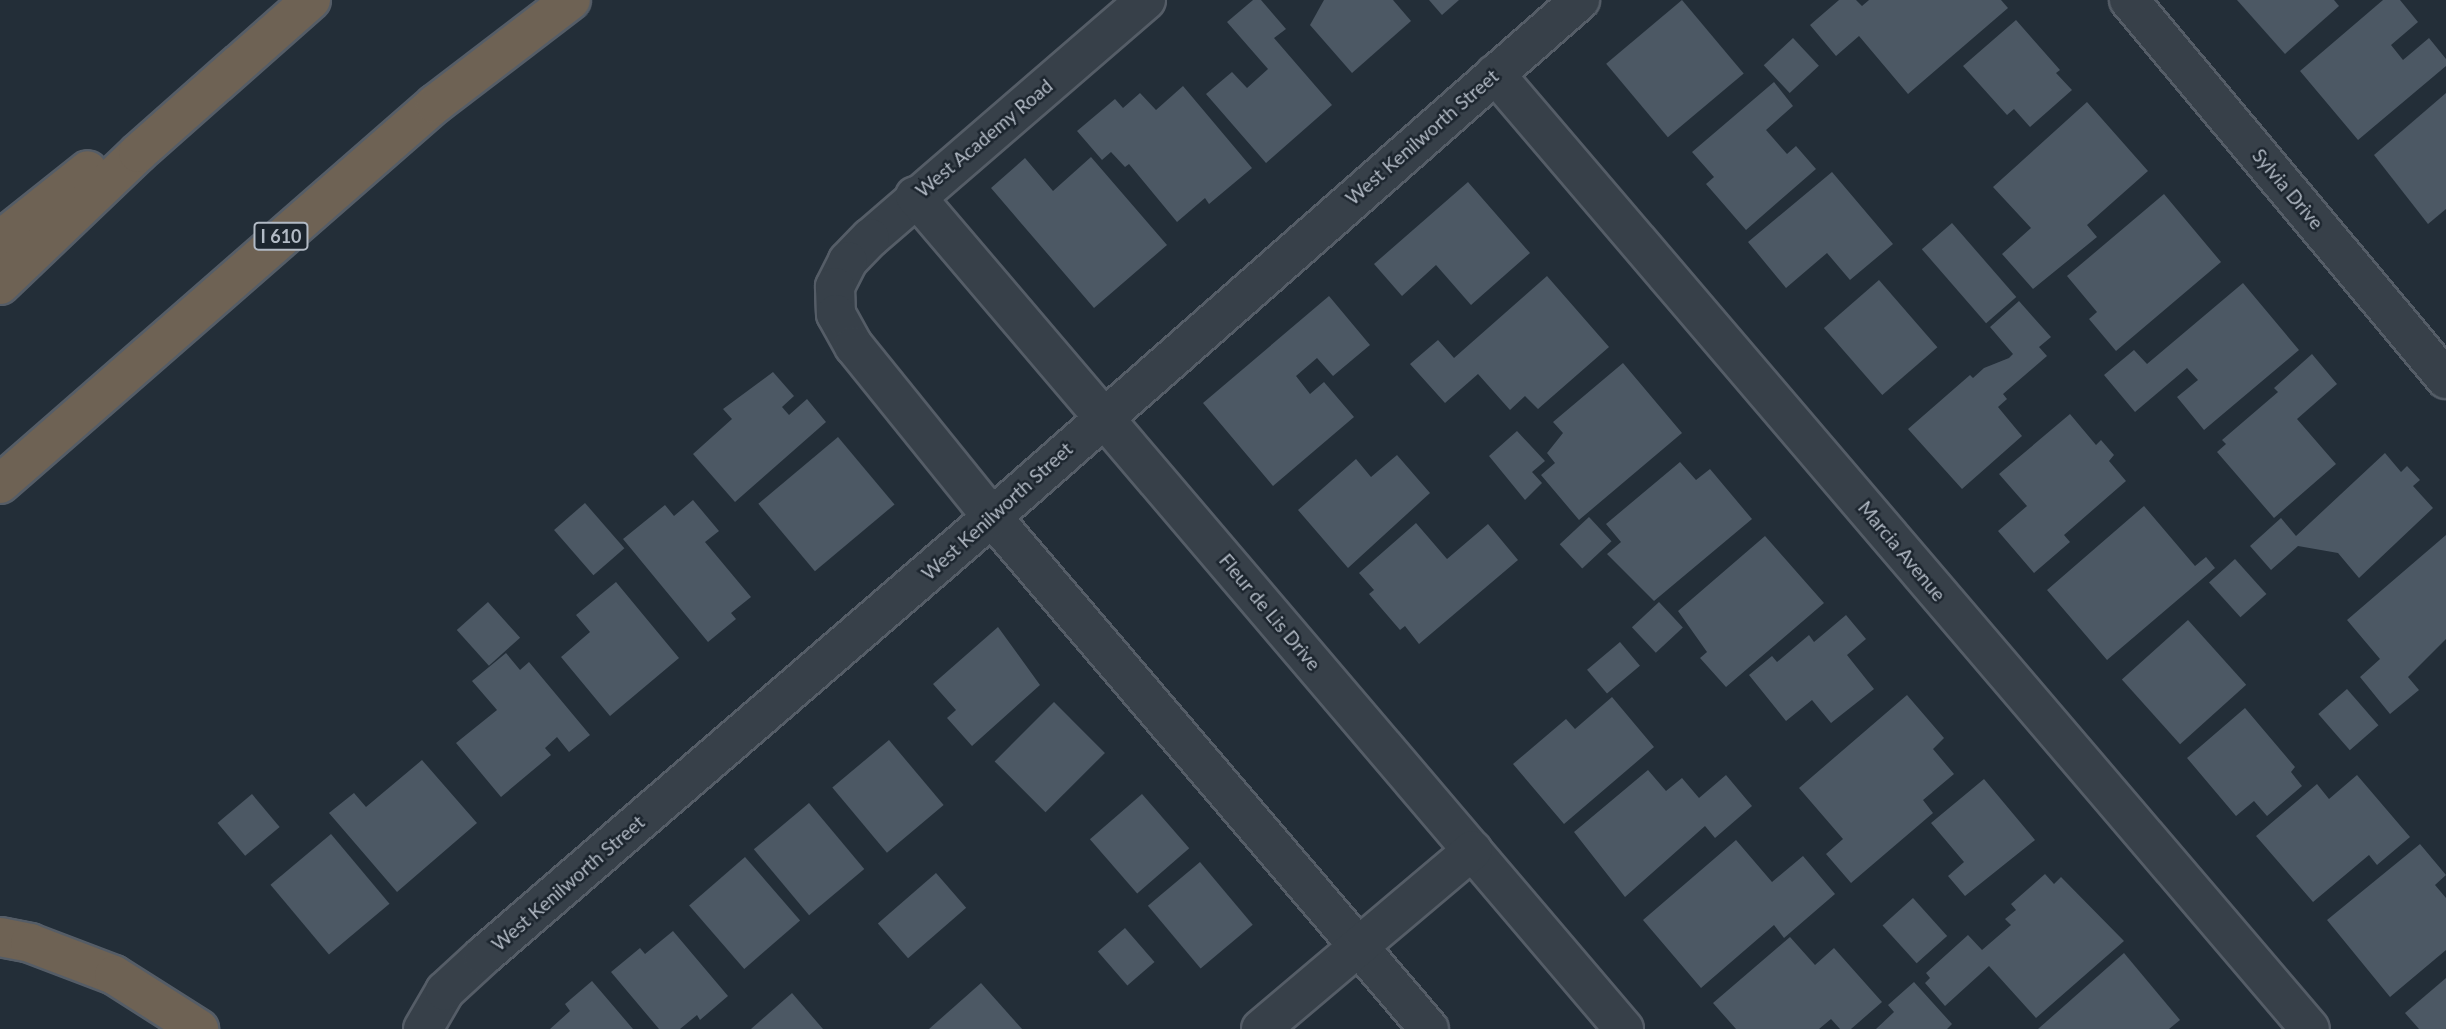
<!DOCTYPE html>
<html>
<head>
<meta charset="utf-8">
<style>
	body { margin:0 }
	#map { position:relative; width:2446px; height:1029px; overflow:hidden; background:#232e38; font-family:Lato,sans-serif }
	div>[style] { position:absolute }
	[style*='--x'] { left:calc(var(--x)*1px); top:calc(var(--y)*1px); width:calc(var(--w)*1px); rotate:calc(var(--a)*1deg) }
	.building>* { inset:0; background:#4c5864; transform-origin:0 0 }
	.roads { filter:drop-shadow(2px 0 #555d67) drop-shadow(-2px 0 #555d67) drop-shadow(0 2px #555d67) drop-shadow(0 -2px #555d67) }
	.street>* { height:38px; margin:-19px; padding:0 19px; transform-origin:19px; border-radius:19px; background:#374049 }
	.highway>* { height:38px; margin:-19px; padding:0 19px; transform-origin:19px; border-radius:19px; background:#6e6254 }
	span { translate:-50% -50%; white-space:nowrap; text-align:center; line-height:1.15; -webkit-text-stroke:5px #1c252e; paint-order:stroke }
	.shield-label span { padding:2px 5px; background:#1c252e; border:2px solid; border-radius:5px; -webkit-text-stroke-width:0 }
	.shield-label { font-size:18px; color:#b2bac5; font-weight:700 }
	.street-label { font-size:19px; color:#b2bac5 }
</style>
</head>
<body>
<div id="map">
	<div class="building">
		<div style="clip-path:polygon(1253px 0,1261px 0,1286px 29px,1274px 38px,1332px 105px,1266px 163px,1206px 94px,1232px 72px,1247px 88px,1268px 69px,1227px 22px)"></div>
		<div style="clip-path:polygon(1324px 0,1393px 0,1411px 21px,1352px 73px,1310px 25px)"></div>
		<div style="clip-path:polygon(1429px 0,1459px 0,1442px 15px)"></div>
		<div style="left:1682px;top:0;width:96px;height:99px;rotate:50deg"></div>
		<div style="clip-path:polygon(1839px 0,1856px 0,1862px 6px,1869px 0,2001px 0,2008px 8px,1908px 94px,1859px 36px,1836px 56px,1810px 25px)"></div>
		<div style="clip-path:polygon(2237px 0,2334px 0,2339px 6px,2285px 54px)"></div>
		<div style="clip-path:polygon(2383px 0,2400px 0,2418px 22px,2391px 45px,2403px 60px,2429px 38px,2446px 59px,2446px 66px,2358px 140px,2300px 71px)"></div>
		<div style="clip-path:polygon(2016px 20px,2060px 70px,2056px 73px,2072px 90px,2030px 127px,2014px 109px,2007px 115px,1963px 66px)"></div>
		<div style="left:1793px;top:38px;width:38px;height:40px;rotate:47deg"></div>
		<div style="clip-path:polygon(1774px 82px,1793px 106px,1766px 130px,1787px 154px,1796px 146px,1816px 169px,1746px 230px,1706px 184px,1714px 177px,1692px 152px)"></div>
		<div style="clip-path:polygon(1183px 86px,1252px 168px,1209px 204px,1205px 198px,1177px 222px,1129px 164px,1125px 167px,1111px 152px,1102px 160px,1077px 131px,1115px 99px,1123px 108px,1140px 93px,1156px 110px)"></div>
		<div style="clip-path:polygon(2446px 93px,2446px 209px,2428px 224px,2374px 155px)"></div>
		<div style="clip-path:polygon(2087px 102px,2148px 171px,2087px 225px,2097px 237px,2033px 289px,2002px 254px,2031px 228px,1993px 187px)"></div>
		<div style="clip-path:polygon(1091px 157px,1167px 245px,1094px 308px,991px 188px,1025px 158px,1053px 191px)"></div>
		<div style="clip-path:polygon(1832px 172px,1893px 244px,1850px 280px,1827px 253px,1786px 288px,1748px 242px)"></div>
		<div style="clip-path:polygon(1468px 182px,1530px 253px,1471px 305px,1436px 265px,1402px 296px,1374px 264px)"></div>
		<div style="clip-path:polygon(2164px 194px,2221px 262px,2116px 351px,2089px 319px,2097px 312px,2067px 276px)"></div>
		<div style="left:1952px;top:223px;width:98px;height:40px;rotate:49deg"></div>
		<div style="clip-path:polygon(1547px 276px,1609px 347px,1538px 409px,1525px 396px,1510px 410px,1478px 374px,1445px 403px,1410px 364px,1438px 340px,1454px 358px)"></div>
		<div style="left:1879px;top:280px;width:89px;height:73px;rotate:49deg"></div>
		<div style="clip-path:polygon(2243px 283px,2299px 350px,2204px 430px,2177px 397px,2198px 380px,2187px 368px,2135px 412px,2104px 375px,2134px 350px,2147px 364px)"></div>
		<div style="clip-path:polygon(1329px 296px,1370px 345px,1333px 376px,1317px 358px,1296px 376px,1310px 394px,1324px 382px,1354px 417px,1273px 486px,1203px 403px)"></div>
		<div style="clip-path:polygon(2019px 301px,2051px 337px,2039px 347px,2047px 356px,2003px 394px,2007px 399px,1998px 407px,2022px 436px,1962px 489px,1908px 429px,1970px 375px,1973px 378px,1984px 368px,2009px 358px,2013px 354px,1990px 327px)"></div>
		<div style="clip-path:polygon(2312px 354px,2337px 384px,2297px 419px,2336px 464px,2274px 518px,2217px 452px,2226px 444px,2222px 440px,2278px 392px,2274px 388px)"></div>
		<div style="clip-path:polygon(1623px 363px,1682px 433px,1579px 520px,1541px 475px,1555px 463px,1547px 453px,1563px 433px,1553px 422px)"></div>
		<div style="clip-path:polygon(773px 372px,794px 396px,782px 407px,789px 415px,807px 399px,826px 422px,735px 502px,693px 454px,732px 419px,723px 409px)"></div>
		<div style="clip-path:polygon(2070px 414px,2096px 445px,2101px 440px,2114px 455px,2109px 461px,2126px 481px,2064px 535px,2070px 542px,2034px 573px,1998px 531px,2027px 506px,1999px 474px)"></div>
		<div style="clip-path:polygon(1517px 431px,1545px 461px,1532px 472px,1542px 483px,1525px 500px,1489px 456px)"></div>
		<div style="left:838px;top:437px;width:88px;height:104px;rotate:50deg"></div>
		<div style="clip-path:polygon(2385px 453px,2401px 472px,2407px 466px,2420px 480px,2413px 486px,2433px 508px,2359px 578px,2338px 553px,2298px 546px,2271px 570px,2250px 546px,2281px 518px,2296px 536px)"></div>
		<div style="clip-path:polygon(1397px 455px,1430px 493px,1348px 568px,1298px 510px,1356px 459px,1371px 477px)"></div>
		<div style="clip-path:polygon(1680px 462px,1696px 480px,1710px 469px,1752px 519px,1654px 601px,1607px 554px,1621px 542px,1606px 524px)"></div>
		<div style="clip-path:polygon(693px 500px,719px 531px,705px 542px,751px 597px,731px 613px,736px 619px,708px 642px,623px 539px,665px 505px,674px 516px)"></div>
		<div style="left:585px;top:503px;width:60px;height:41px;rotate:49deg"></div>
		<div style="clip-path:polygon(2144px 506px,2195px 566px,2206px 557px,2215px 568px,2107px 660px,2047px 590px)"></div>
		<div style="left:1589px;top:517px;width:33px;height:40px;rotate:47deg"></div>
		<div style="clip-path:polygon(1416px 523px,1447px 559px,1488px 524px,1518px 560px,1419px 644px,1405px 626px,1400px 630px,1369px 594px,1374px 590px,1359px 573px)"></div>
		<div style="clip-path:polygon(2446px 535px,2446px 639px,2408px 677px,2419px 690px,2390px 714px,2360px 677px,2380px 659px,2347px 620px)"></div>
		<div style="clip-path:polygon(1765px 536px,1824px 603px,1726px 687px,1700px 658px,1707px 652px,1678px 611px)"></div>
		<div style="left:2235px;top:559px;width:47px;height:35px;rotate:48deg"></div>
		<div style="clip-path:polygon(616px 582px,679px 658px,610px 716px,561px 657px,590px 632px,576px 615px)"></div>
		<div style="left:488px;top:602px;width:48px;height:42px;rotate:48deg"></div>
		<div style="left:1659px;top:602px;width:35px;height:37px;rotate:47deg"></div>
		<div style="clip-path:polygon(1846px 615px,1866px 639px,1847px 655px,1874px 689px,1831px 723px,1812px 700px,1786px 721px,1749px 675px,1772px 656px,1777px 662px,1809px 635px,1814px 642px)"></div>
		<div style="left:2188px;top:620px;width:87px;height:89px;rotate:48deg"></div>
		<div style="clip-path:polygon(998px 627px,1040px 685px,972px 746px,947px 718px,956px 710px,933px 684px)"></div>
		<div style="left:1620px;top:642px;width:31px;height:43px;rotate:50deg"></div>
		<div style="clip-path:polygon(506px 653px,520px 670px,529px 662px,590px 735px,569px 752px,557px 737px,545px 748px,551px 755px,501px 797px,456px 743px,497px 710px,472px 681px)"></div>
		<div style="left:2347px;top:689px;width:48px;height:38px;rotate:49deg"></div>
		<div style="clip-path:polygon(1907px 695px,1944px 738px,1933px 749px,1954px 774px,1923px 800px,1933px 813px,1851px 883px,1826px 854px,1843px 839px,1799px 788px)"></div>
		<div style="clip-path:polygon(1612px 697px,1654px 747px,1564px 824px,1513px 764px,1566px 719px,1575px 729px)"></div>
		<div style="left:1054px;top:702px;width:72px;height:84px;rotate:45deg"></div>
		<div style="clip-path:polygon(2245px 708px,2295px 767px,2291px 772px,2302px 786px,2267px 816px,2254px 801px,2236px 816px,2187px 758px)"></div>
		<div style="left:889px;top:740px;width:85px;height:74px;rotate:50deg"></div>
		<div style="clip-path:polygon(422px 760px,477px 823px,397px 892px,329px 813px,354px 793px,366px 807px)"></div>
		<div style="clip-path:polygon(1648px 770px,1666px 791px,1682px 778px,1699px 798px,1726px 775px,1752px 806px,1715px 838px,1705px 826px,1625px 897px,1574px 832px)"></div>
		<div style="clip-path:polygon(2357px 775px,2410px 837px,2377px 865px,2369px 855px,2313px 902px,2256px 836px,2317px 784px,2329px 799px)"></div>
		<div style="clip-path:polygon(1984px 779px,2035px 840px,1965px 896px,1948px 876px,1964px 862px,1931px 823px)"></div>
		<div style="left:252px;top:794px;width:43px;height:45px;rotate:50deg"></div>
		<div style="left:1142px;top:794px;width:72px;height:69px;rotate:49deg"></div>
		<div style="left:809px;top:803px;width:86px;height:72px;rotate:50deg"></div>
		<div style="left:331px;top:834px;width:91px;height:79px;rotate:50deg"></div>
		<div style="clip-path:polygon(1736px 840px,1772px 882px,1803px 856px,1835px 894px,1784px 938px,1774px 925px,1701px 988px,1643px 920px)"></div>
		<div style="clip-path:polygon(2420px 844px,2446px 875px,2435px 885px,2446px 898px,2446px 950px,2390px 997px,2327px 920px)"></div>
		<div style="left:745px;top:857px;width:84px;height:74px;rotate:49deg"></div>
		<div style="left:1200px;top:862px;width:82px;height:68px;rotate:50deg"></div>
		<div style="left:936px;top:873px;width:46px;height:77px;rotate:49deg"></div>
		<div style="clip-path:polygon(2045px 874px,2054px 884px,2061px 877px,2124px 941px,2036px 1018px,1989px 966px,1945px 1006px,1925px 983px,1930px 978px,1926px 973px,1968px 935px,1982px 950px,2011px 925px,2005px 919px,2016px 910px,2011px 904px)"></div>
		<div style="left:1913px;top:898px;width:51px;height:41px;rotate:48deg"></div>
		<div style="left:1125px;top:928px;width:45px;height:36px;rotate:49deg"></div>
		<div style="clip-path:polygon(673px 931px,728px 996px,700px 1020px,697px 1015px,680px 1029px,659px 1029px,611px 972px,640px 948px,645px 954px)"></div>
		<div style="clip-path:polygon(1790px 937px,1815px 965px,1834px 948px,1882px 1002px,1851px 1029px,1840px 1029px,1831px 1019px,1819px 1029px,1736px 1029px,1713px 1003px)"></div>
		<div style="clip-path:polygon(2124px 953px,2180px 1020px,2169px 1029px,2038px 1029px)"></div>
		<div style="clip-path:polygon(2446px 978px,2446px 1029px,2419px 1029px,2405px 1013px)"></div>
		<div style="clip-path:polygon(592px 981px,633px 1029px,550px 1029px,570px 1011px,565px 1004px)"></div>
		<div style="clip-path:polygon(1914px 982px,1952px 1024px,1947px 1029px,1876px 1029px,1894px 1012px,1888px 1005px)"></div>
		<div style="clip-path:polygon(981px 983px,1022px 1029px,929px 1029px)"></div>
		<div style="clip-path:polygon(792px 993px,823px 1029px,751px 1029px)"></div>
	</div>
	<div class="roads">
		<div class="street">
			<div style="--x:1146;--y:0;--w:364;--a:139.2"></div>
			<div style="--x:870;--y:238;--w:32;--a:134"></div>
			<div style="--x:848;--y:261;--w:29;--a:117"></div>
			<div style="--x:835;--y:287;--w:27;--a:88"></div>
			<div style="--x:836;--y:314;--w:37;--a:61"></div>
			<div style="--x:854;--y:346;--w:220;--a:51.1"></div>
			<div style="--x:992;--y:517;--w:673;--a:49.52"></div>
			<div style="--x:2129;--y:0;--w:494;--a:50.1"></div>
			<div style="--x:1495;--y:74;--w:1255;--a:49.52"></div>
			<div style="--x:915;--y:196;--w:1094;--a:49.6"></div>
			<div style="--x:423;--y:1029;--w:44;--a:-59.9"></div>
			<div style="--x:445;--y:991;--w:52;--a:-42.6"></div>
			<div style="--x:483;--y:956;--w:672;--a:-40.78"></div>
			<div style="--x:992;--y:517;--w:783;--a:-41.32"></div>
			<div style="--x:1261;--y:1029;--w:277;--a:-40.2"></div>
		</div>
		<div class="highway">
			<div style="--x:0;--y:240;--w:112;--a:-38.5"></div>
			<div style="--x:0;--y:285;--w:191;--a:-43.7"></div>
			<div style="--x:138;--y:153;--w:231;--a:-41.5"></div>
			<div style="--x:0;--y:484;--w:578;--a:-41.14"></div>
			<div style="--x:435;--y:104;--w:171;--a:-37.4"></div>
			<div style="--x:0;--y:937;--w:31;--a:11"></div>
			<div style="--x:30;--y:943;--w:90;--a:20.9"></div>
			<div style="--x:114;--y:975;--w:101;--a:32.4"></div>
		</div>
	</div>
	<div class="shield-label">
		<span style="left:281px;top:236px">I 610</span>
	</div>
	<div class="street-label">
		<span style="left:1422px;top:137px;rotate:-41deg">West Kenilworth Street</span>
		<span style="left:984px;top:138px;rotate:-40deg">West Academy Road</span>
		<span style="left:2288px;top:189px;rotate:50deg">Sylvia Drive</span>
		<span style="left:997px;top:511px;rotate:-42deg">West Kenilworth Street</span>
		<span style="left:1902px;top:551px;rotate:50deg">Marcia Avenue</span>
		<span style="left:1270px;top:612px;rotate:50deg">Fleur de Lis Drive</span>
		<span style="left:568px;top:883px;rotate:-41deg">West Kenilworth Street</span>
	</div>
</div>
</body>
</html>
